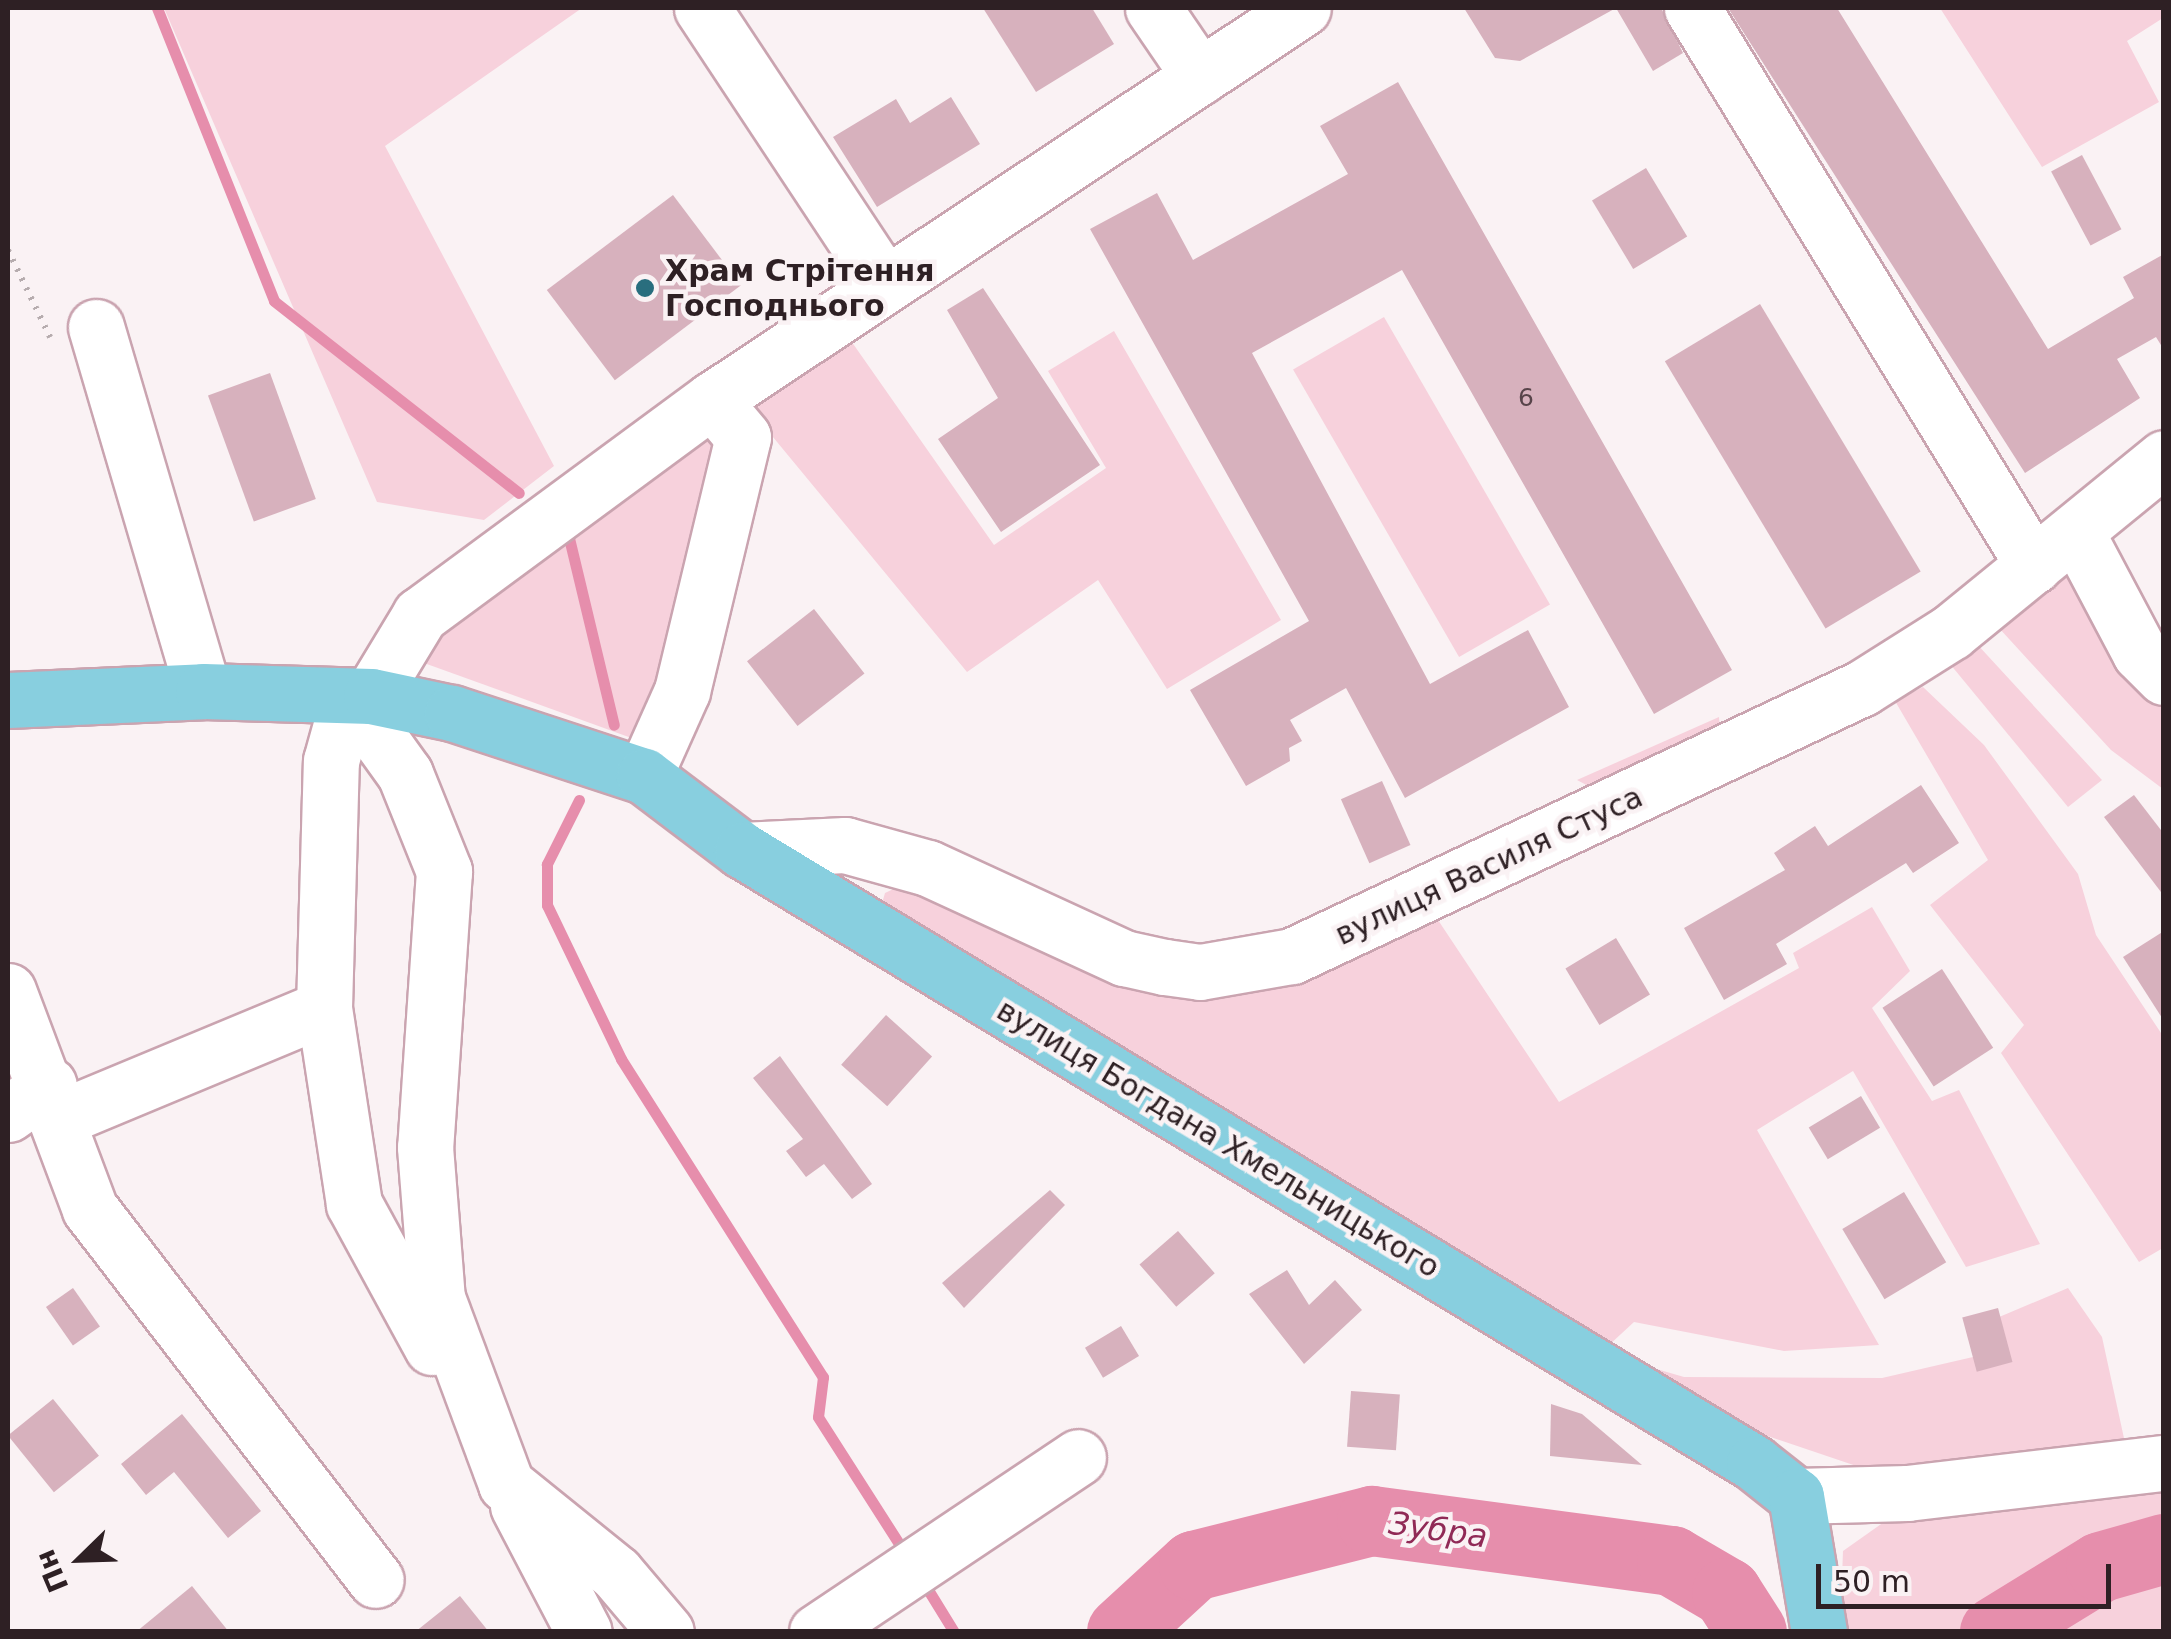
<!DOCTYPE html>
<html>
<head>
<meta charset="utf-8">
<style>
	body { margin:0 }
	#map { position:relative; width:2171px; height:1639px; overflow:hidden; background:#faf2f4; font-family:"DejaVu Sans",sans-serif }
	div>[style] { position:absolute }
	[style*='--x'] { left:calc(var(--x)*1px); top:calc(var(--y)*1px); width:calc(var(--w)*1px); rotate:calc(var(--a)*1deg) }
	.green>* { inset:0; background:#f7d1dc; transform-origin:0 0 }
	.stream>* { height:11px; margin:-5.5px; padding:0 5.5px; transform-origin:5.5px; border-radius:5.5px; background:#e68eac }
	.river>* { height:70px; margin:-35px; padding:0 35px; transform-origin:35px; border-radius:35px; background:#e68eac }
	.building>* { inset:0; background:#d7b1bd; transform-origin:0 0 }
	.path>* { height:6px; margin-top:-3px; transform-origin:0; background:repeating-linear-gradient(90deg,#b6acae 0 2.5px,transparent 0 10.5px) }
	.roads { filter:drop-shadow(2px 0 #caa4b0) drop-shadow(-2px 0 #caa4b0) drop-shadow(0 2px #caa4b0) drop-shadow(0 -2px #caa4b0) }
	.minor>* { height:55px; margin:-27.5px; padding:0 27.5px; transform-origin:27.5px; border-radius:27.5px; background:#fff }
	.major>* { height:55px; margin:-27.5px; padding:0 27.5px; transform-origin:27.5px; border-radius:27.5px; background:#88cfdf }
	.dots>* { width:28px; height:28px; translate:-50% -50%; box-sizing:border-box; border:5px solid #faf2f4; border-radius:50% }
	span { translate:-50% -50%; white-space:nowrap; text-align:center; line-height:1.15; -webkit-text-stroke:9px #faf2f4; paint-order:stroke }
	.number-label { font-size:25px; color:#58444a }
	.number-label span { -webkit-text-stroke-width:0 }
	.poi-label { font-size:30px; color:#2e2024; font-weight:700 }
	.left { translate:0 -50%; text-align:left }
	.street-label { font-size:30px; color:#2e2024 }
	.water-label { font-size:32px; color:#902a56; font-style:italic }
	.frame { position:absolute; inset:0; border:10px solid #2e2024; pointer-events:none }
	.north { position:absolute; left:30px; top:1509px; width:100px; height:100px; -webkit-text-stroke:8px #faf2f4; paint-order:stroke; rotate:247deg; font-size:28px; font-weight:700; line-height:40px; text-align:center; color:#2e2024 }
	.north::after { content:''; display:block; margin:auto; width:35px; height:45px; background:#2e2024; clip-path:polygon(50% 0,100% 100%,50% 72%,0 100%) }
	.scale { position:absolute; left:1816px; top:1564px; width:295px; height:45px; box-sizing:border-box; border:5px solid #2e2024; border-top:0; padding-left:12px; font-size:30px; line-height:35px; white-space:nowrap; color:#2e2024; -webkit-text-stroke:8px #faf2f4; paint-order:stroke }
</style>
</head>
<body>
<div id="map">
	<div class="green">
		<div style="clip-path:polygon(164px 8px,582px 8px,385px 146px,554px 466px,484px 520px,377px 502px)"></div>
		<div style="clip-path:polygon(1940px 8px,2163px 8px,2163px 18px,2127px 41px,2159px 102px,2042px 167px)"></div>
		<div style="left:1384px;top:317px;width:332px;height:105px;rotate:60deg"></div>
		<div style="clip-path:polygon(1114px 331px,1281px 620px,1167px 689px,1098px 580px,967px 672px,749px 408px,849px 338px,994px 545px,1106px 468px,1048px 371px)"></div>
		<div style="clip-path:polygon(712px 420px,727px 449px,676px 689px,637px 740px,424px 663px,437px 628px)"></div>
		<div style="clip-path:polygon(2072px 563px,2163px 698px,2163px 789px,2111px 750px,1999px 628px)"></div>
		<div style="clip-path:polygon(1976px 643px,2102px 780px,2068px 807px,1950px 664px)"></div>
		<div style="clip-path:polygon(1923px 687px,1984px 745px,2078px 874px,2096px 935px,2163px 1036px,2163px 1248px,2139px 1262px,2001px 1053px,2024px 1025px,1930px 905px,1988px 860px,1895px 701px)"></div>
		<div style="clip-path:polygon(1719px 717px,1720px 731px,1594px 789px,1577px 780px)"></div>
		<div style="clip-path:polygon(904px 884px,1226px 990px,1311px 979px,1438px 920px,1559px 1102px,1799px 968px,1793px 953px,1872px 907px,1910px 971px,1872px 1008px,1932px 1101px,1959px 1090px,2040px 1244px,1966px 1267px,1853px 1071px,1757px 1130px,1879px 1345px,1784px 1351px,1634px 1322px,1608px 1346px,880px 910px,885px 893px)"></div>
		<div style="clip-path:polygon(2068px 1288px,2102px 1337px,2127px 1452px,1883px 1475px,1741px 1427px,1636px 1363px,1684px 1377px,1882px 1378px,1986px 1354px,1985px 1323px)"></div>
		<div style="clip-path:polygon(2163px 1480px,2163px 1631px,1840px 1631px,1843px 1551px,1884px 1522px)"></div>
	</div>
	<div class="stream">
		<div style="--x:157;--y:8;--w:315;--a:68.2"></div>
		<div style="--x:274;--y:301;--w:311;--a:38.1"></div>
		<div style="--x:569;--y:538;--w:192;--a:76.5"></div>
		<div style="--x:579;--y:800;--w:72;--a:116.6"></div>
		<div style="--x:547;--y:864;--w:41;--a:90"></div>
		<div style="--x:547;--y:905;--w:171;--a:64.3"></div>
		<div style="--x:621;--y:1059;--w:377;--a:57.6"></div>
		<div style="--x:823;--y:1377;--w:40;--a:97.1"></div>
		<div style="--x:818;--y:1417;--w:165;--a:57.4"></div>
		<div style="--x:922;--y:1580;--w:61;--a:58.4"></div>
	</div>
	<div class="river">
		<div style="--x:1122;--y:1632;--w:98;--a:-42.5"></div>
		<div style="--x:1194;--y:1566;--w:184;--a:-14.2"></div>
		<div style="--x:1372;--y:1521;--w:303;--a:7.6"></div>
		<div style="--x:1672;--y:1561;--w:64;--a:30.2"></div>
		<div style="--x:1727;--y:1593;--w:46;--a:57.3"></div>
		<div style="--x:1995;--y:1632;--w:124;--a:-31.5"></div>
		<div style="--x:2101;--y:1567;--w:66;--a:-15.9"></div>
	</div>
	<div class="building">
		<div style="clip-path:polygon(983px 8px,1092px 8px,1114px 44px,1036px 92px)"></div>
		<div style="clip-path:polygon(1464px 8px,1661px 8px,1683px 53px,1653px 71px,1616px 8px,1520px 61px,1495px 58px)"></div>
		<div style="clip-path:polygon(1728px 8px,1837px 8px,2048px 349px,2134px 298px,2123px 277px,2164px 254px,2164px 350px,2156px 337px,2117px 359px,2140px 398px,2025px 473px)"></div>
		<div style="clip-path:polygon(1398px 82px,1732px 670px,1654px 714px,1402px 270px,1252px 353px,1430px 684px,1528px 630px,1569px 707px,1405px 798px,1346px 688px,1290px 720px,1302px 741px,1289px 748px,1290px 761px,1246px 786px,1190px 690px,1309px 621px,1090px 229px,1157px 193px,1193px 260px,1348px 174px,1320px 126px)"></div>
		<div style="clip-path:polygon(951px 97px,980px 144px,877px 207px,833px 137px,896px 99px,910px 123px)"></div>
		<div style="left:2082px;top:155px;width:84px;height:35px;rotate:62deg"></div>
		<div style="left:1646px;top:168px;width:80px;height:63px;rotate:59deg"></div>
		<div style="left:673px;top:195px;width:113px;height:158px;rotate:53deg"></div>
		<div style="clip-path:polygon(983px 288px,1100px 465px,1001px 532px,938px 439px,998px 398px,947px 310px)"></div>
		<div style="left:1760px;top:304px;width:312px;height:111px;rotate:59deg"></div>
		<div style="left:270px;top:373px;width:134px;height:66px;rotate:70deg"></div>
		<div style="left:814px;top:609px;width:82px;height:85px;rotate:52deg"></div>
		<div style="left:1382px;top:781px;width:70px;height:45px;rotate:66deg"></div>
		<div style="clip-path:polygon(1921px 785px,1959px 843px,1913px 873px,1906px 863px,1776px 944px,1787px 964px,1724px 1000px,1684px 928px,1785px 870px,1774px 853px,1815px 826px,1828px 846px)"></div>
		<div style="clip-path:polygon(2134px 795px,2164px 834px,2164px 896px,2104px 817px)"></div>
		<div style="clip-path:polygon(2164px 931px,2164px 1021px,2123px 957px)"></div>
		<div style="left:1616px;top:938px;width:66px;height:59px;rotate:59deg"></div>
		<div style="left:1942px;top:969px;width:94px;height:71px;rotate:57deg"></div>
		<div style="left:886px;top:1015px;width:62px;height:67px;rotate:42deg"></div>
		<div style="clip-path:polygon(780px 1056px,872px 1184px,852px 1199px,824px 1164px,806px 1177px,786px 1151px,803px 1139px,753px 1078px)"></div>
		<div style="left:1861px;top:1096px;width:37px;height:61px;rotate:59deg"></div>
		<div style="clip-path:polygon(1050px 1190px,1065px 1205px,964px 1308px,942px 1283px)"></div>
		<div style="left:1904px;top:1192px;width:82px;height:72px;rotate:59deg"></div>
		<div style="left:1178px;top:1231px;width:56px;height:51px;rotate:49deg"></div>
		<div style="clip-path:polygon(1287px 1270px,1309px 1305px,1335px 1280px,1362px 1310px,1304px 1364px,1249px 1294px)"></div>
		<div style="left:73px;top:1288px;width:47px;height:33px;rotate:55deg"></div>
		<div style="left:1998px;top:1308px;width:56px;height:37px;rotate:75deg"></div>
		<div style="left:1121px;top:1326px;width:35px;height:42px;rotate:59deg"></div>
		<div style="left:1351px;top:1391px;width:49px;height:56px;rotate:4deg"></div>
		<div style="left:53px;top:1399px;width:73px;height:58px;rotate:51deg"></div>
		<div style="clip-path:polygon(1551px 1404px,1582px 1414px,1642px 1465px,1550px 1456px)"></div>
		<div style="clip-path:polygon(182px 1414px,261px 1511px,228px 1538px,174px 1472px,146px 1495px,121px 1464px)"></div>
		<div style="clip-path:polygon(192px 1586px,229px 1632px,136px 1632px)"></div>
		<div style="clip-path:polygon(460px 1596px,489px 1632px,415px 1632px)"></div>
	</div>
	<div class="path">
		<div style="--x:8;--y:250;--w:97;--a:64.2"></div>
	</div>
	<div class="roads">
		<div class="minor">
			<div style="--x:702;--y:8;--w:330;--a:56.5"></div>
			<div style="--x:1153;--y:8;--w:83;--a:55.7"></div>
			<div style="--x:1692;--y:8;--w:654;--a:58.5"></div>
			<div style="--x:96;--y:327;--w:379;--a:73.6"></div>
			<div style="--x:2076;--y:532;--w:137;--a:62.1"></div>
			<div style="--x:2140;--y:653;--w:34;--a:45"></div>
			<div style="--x:349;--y:696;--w:96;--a:54.3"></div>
			<div style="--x:405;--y:774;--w:105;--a:68.1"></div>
			<div style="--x:444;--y:871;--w:277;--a:93.9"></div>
			<div style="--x:425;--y:1147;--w:151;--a:85.5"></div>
			<div style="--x:437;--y:1298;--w:198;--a:69.6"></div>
			<div style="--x:506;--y:1484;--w:141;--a:39"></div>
			<div style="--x:616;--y:1573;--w:77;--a:49.7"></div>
			<div style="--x:371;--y:696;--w:95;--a:-58.8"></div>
			<div style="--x:420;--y:615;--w:363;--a:-36.4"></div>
			<div style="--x:712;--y:400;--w:709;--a:-33.56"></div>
			<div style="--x:644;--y:776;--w:93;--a:-65.9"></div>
			<div style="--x:682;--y:691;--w:261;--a:-76.5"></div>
			<div style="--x:743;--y:437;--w:48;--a:-130"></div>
			<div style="--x:742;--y:850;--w:103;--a:-2.8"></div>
			<div style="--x:845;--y:845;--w:86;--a:15.5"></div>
			<div style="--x:928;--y:868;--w:216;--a:24.7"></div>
			<div style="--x:1124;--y:958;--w:42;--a:12.4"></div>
			<div style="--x:1165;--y:967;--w:35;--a:8"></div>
			<div style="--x:1200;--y:972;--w:93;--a:-9.9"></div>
			<div style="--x:1292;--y:956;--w:630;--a:-25.18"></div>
			<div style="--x:1862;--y:688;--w:105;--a:-32.2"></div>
			<div style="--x:1951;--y:632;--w:275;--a:-39.2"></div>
			<div style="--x:8;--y:991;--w:233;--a:69.4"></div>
			<div style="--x:90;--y:1209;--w:468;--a:52.4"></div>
			<div style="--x:324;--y:1008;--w:247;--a:-88.4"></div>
			<div style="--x:331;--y:761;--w:67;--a:-74.5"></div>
			<div style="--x:8;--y:1114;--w:50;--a:-35.3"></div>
			<div style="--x:60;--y:1118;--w:286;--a:-22.6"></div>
			<div style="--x:324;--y:1008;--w:198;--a:81.3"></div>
			<div style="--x:354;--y:1204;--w:163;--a:61.4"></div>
			<div style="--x:1796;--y:1496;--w:111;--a:-1.5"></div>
			<div style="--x:1907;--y:1493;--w:259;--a:-6.7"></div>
			<div style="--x:518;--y:1506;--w:142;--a:62.4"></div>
			<div style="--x:817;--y:1632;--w:314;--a:-33.8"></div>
		</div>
		<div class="major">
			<div style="--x:8;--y:700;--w:195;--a:-2.6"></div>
			<div style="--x:203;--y:691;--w:168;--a:1.7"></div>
			<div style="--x:371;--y:696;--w:83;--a:11.9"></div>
			<div style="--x:452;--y:713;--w:202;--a:18.2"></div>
			<div style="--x:644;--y:776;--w:123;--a:37.1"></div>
			<div style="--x:742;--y:850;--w:1183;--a:31.2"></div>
			<div style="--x:1754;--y:1463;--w:53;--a:38.2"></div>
			<div style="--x:1796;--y:1496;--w:138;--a:80.4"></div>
		</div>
	</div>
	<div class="dots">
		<div style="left:645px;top:288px;background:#296e7e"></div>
	</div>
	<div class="number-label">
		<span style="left:1526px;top:398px">6</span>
	</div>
	<div class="poi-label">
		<span class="left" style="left:665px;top:288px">Храм Стрітення<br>Господнього</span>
	</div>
	<div class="street-label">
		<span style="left:1489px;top:866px;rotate:-25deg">вулиця Василя Стуса</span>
		<span style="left:1218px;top:1139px;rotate:31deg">вулиця Богдана Хмельницького</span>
	</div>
	<div class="water-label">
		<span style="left:1438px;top:1530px;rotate:8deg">Зубра</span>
	</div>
	<div class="frame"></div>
	<div class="north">Пн</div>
	<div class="scale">50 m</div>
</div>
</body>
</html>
